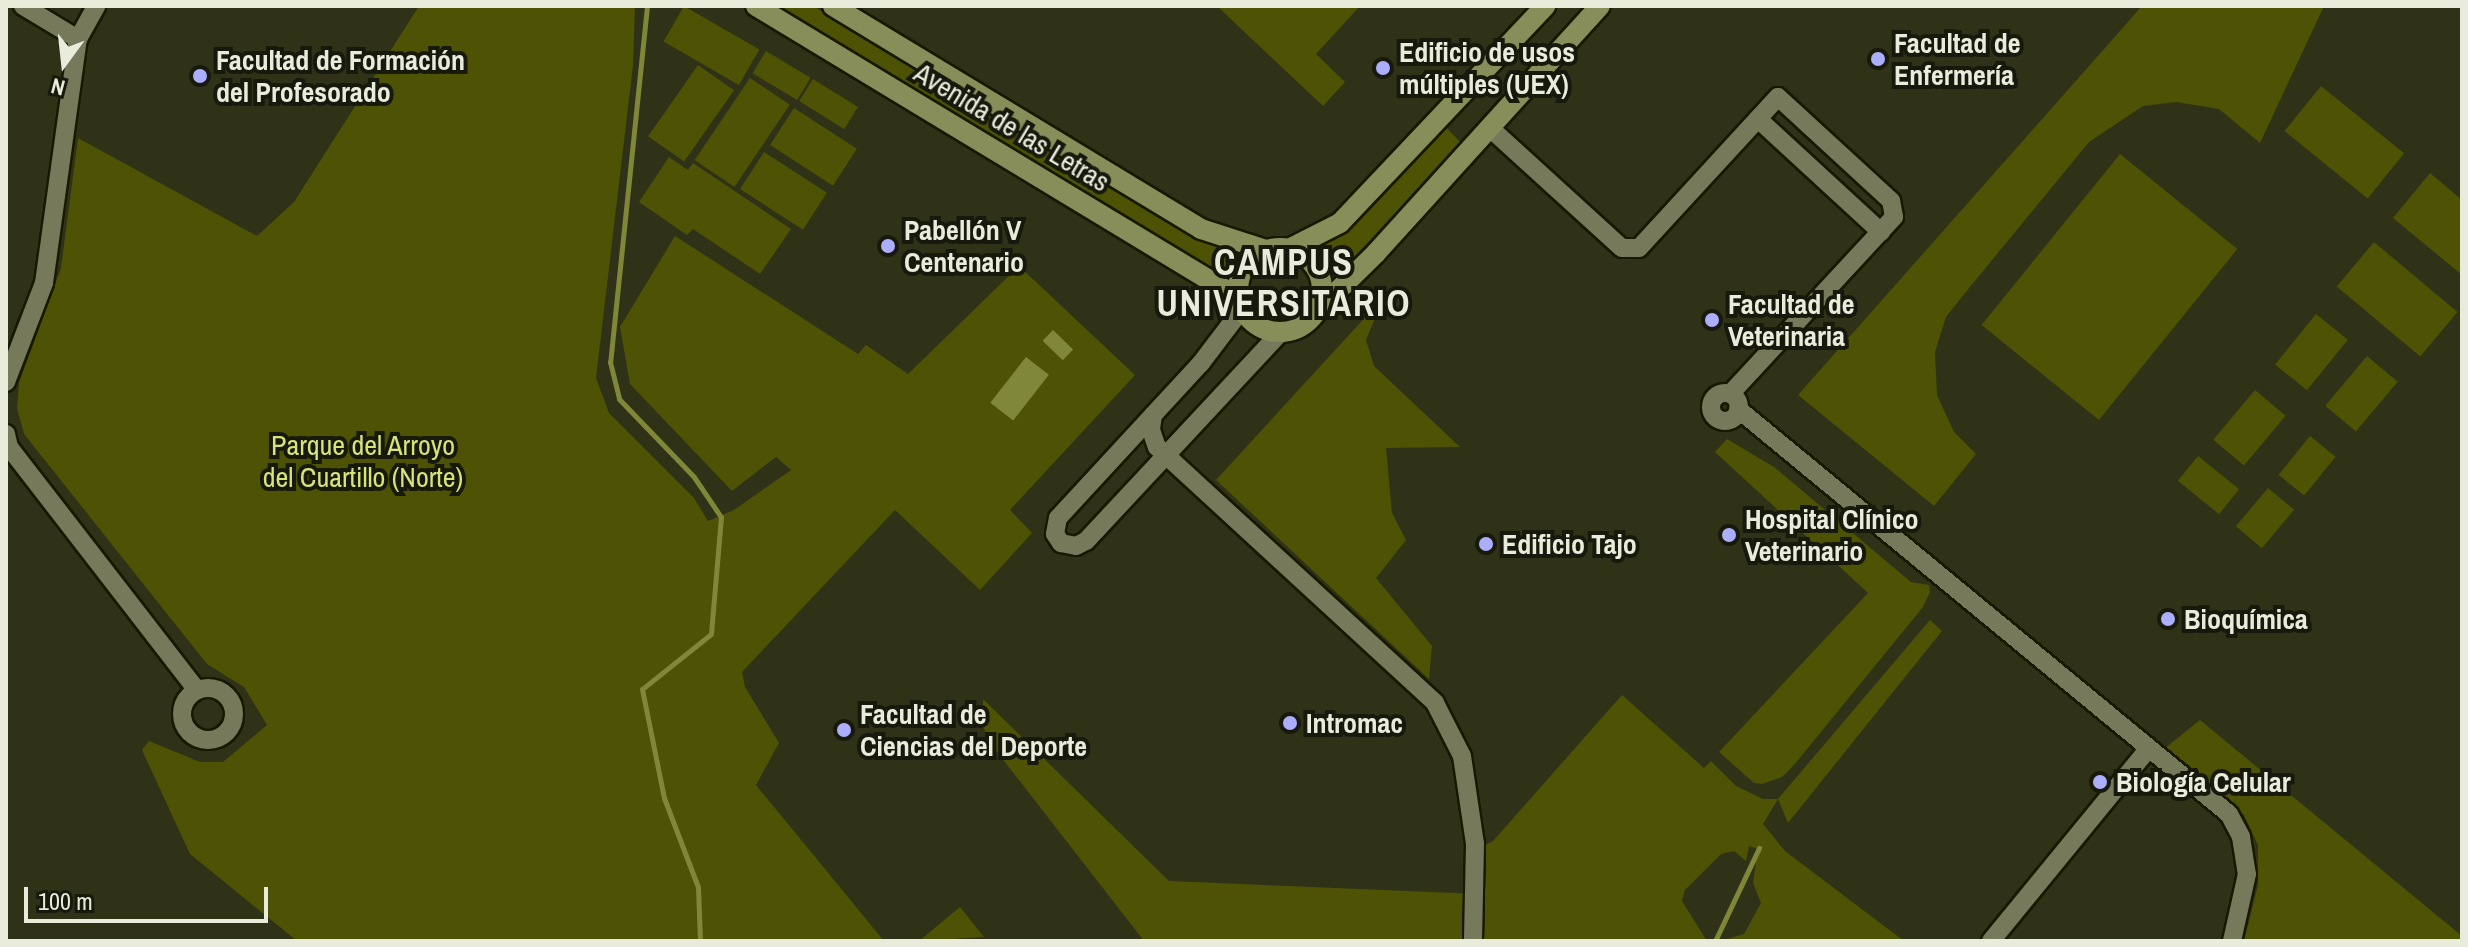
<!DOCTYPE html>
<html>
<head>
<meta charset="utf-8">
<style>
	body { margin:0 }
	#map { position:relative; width:2468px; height:947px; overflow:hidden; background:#2f3216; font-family:"Archivo Narrow",sans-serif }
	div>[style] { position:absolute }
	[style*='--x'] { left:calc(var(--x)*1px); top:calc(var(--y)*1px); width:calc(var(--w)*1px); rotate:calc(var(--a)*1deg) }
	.green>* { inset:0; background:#4d5204; transform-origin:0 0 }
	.water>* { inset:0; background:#808738; transform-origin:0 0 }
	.stream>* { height:5px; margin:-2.5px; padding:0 2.5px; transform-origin:2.5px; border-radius:2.5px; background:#808738 }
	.roads { filter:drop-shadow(2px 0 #171901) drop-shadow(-2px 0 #171901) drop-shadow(0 2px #171901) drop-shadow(0 -2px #171901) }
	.minor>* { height:18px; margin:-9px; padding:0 9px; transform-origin:9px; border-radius:9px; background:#767a5b }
	.minor>.ring { margin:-9px; padding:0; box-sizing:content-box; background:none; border:18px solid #767a5b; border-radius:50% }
	.secondary>* { height:20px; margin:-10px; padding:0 10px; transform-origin:10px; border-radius:10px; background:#888e59 }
	.secondary>.ring { margin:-10px; padding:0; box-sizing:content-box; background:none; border:20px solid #888e59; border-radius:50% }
	.dots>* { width:22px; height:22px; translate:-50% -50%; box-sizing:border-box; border:4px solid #17190d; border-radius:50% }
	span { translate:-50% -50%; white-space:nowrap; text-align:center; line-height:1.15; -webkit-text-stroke:8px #17190d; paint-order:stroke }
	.poi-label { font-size:28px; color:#eaecdb; font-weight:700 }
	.left { translate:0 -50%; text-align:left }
	.street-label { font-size:28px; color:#eaecdb }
	.park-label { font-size:28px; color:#d9e478 }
	.district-label { font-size:36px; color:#eaecdb; font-weight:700; letter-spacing:2px }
	.frame { position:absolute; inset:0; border:8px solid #eaecdb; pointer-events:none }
	.north { position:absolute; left:24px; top:24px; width:80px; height:80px; -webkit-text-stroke:6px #17190d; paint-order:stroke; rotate:195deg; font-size:22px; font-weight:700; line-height:32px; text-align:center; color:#eaecdb }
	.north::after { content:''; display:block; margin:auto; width:28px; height:36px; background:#eaecdb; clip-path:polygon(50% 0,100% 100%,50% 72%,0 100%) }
	.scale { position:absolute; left:24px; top:887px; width:244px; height:36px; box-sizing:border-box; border:4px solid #eaecdb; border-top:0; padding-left:10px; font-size:24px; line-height:28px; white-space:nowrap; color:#eaecdb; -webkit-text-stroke:6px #17190d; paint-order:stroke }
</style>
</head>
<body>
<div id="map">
	<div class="green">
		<div style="clip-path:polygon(419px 6px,635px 6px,633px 65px,596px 378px,609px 413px,694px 498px,708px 521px,734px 510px,791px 470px,776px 457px,732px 491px,630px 384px,620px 327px,675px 236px,858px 354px,866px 345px,908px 374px,1019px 266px,1135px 375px,1010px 510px,1032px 533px,980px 590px,895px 510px,742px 672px,745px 687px,779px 743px,756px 785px,884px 941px,297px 941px,190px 854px,142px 750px,149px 741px,200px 762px,223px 762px,267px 725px,244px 687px,207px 664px,24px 434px,17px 408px,19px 383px,61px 268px,78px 138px,257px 236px,294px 202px)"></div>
		<div style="left:684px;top:6px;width:87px;height:41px;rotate:30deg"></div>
		<div style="clip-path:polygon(773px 6px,813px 6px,1237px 260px,1227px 280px)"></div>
		<div style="clip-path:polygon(1217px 6px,1360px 6px,1316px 54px,1345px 82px,1323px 106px)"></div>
		<div style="clip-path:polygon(2142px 6px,2324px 6px,2260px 143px,2219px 109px,2176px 102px,2143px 106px,2089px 142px,1965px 293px,1946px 317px,1935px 352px,1937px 395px,1954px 432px,1976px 454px,1934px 506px,1798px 395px)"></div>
		<div style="left:766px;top:51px;width:52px;height:26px;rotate:31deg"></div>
		<div style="left:698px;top:65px;width:44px;height:87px;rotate:35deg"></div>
		<div style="left:750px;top:78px;width:48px;height:99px;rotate:34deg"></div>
		<div style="left:813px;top:79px;width:53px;height:26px;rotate:32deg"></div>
		<div style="left:2321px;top:86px;width:107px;height:58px;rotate:39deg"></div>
		<div style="left:794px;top:108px;width:75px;height:44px;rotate:33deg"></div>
		<div style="clip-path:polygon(1443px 124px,1461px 143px,1331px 282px,1314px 249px,1347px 228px)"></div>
		<div style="left:764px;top:152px;width:75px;height:44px;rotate:33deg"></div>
		<div style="left:2120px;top:154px;width:151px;height:220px;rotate:39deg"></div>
		<div style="clip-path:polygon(669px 157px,688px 170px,693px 163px,791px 229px,760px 274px,693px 229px,687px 235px,639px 202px)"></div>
		<div style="clip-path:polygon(2430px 173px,2462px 200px,2462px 275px,2393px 218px)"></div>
		<div style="left:2374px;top:242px;width:109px;height:58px;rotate:40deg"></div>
		<div style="clip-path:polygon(1371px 311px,1376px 316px,1366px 340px,1374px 366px,1460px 447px,1386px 448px,1392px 513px,1406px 540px,1376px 578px,1432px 646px,1429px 679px,1216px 480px)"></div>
		<div style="left:2316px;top:314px;width:41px;height:65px;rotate:39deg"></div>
		<div style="left:2367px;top:356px;width:40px;height:65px;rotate:40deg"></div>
		<div style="left:2255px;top:390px;width:40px;height:65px;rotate:40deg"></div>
		<div style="left:2310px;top:436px;width:33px;height:50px;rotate:39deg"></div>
		<div style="clip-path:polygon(1727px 439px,1774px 467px,1911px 582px,1929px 585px,1930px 592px,1923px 607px,1794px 765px,1782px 777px,1762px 784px,1754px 783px,1719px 752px,1868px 593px,1715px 452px)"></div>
		<div style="left:2198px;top:456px;width:53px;height:32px;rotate:39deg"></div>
		<div style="left:2268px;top:488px;width:34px;height:50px;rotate:40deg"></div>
		<div style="clip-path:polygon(1930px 620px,1942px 631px,1788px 823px,1778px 799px,1763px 824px,1785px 851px,1904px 941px,1721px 941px,1744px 934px,1761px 903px,1753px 883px,1758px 849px,1749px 846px,1746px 861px,1734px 851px,1721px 854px,1685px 890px,1682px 901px,1707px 941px,1144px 941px,994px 748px,982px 725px,983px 699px,1169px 881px,1478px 894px,1480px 848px,1493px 841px,1622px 695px,1704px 768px,1711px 761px,1736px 786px,1763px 799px,1778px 799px)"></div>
		<div style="clip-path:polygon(2200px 720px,2462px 936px,2462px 941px,2244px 941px,2258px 885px,2258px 845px,2244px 815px,2164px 749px)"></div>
		<div style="clip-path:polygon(960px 907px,984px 937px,919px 941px)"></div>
	</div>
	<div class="water">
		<div style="left:1053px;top:330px;width:28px;height:15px;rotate:44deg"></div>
		<div style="left:1026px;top:357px;width:29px;height:58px;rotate:38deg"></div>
	</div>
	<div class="stream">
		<div style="--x:647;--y:6;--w:358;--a:95.9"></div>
		<div style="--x:610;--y:362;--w:38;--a:76"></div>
		<div style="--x:619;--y:399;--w:108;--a:46.1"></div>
		<div style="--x:694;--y:477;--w:48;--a:56"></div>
		<div style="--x:721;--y:517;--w:117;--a:94.9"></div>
		<div style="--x:711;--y:634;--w:88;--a:141.4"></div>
		<div style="--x:642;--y:689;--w:111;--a:78.6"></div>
		<div style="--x:664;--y:798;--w:95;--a:69.1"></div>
		<div style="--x:698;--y:887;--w:54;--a:87.9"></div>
		<div style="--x:1715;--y:941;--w:103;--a:-64.7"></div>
	</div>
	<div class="roads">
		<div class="minor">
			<div style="--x:23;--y:6;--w:64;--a:31"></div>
			<div style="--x:1758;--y:119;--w:167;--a:42.6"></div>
			<div style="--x:1490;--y:128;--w:178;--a:42.3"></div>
			<div style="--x:1622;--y:248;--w:17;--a:0"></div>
			<div style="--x:1639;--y:248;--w:205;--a:-47.4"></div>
			<div style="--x:1778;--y:97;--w:154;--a:42.6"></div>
			<div style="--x:1891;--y:201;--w:16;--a:79"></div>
			<div style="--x:1894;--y:217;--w:241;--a:132.8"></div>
			<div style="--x:1242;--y:309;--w:68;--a:127.2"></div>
			<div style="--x:1201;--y:363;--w:211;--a:132.7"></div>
			<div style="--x:1058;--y:518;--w:16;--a:101"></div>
			<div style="--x:1055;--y:534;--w:11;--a:56"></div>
			<div style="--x:1061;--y:543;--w:15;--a:11"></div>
			<div style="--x:1076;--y:546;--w:11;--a:-27"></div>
			<div style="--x:1086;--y:541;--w:286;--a:-47"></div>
			<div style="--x:6;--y:382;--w:106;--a:-69"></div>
			<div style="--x:44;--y:283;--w:246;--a:-82.1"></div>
			<div style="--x:78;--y:39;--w:38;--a:-61"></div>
			<div class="ring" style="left:1711px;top:393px;width:10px;height:10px"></div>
			<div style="--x:1738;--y:409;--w:636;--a:39.52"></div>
			<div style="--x:2229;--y:814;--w:26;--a:62"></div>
			<div style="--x:2241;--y:837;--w:37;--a:81"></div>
			<div style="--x:2247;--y:874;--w:69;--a:102.6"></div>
			<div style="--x:1153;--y:415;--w:15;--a:98"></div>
			<div style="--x:1151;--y:430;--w:18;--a:71"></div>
			<div style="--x:1157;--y:447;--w:378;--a:42.6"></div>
			<div style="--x:1435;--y:703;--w:59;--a:63"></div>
			<div style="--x:1462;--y:756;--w:89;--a:81.6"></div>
			<div style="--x:1475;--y:844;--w:97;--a:91.2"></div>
			<div style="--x:6;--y:434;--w:13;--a:77"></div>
			<div style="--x:9;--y:447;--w:307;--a:52.3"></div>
			<div class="ring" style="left:182px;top:688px;width:34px;height:34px"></div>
			<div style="--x:1991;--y:941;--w:249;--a:-50.7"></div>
		</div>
		<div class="secondary">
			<div style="--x:756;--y:6;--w:564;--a:31.16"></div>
			<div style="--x:833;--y:6;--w:430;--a:31.2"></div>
			<div style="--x:1201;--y:229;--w:68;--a:17.9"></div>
			<div class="ring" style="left:1238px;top:248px;width:64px;height:64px"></div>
			<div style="--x:1289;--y:249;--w:57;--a:-27"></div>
			<div style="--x:1340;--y:223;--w:299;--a:-46.6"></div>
			<div style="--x:1314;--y:314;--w:87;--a:-44.5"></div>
			<div style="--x:1376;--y:253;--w:333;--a:-47.8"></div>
		</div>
	</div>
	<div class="dots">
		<div style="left:1878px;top:59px;background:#abaffb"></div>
		<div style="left:1383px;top:68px;background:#abaffb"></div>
		<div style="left:200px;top:76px;background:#abaffb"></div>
		<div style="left:888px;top:246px;background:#abaffb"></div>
		<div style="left:1712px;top:320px;background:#abaffb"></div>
		<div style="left:1729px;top:535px;background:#abaffb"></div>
		<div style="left:1486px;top:544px;background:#abaffb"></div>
		<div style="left:2168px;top:619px;background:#abaffb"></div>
		<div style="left:1290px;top:723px;background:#abaffb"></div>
		<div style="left:844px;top:730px;background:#abaffb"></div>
		<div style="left:2100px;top:782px;background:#abaffb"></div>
	</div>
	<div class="poi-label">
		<span class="left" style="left:1894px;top:59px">Facultad de<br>Enfermería</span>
		<span class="left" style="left:1399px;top:68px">Edificio de usos<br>múltiples (UEX)</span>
		<span class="left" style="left:216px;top:76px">Facultad de Formación<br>del Profesorado</span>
		<span class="left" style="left:904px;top:246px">Pabellón V<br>Centenario</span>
		<span class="left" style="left:1728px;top:320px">Facultad de<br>Veterinaria</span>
		<span class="left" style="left:1745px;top:535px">Hospital Clínico<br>Veterinario</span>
		<span class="left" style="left:1502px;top:544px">Edificio Tajo</span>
		<span class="left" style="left:2184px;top:619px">Bioquímica</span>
		<span class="left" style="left:860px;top:730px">Facultad de<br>Ciencias del Deporte</span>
		<span class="left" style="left:1306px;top:723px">Intromac</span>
		<span class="left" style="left:2116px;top:782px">Biología Celular</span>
	</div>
	<div class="street-label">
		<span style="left:1012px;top:127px;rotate:31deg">Avenida de las Letras</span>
	</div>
	<div class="park-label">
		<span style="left:363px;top:461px">Parque del Arroyo<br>del Cuartillo (Norte)</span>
	</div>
	<div class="district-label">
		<span style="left:1284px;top:283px">CAMPUS<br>UNIVERSITARIO</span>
	</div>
	<div class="frame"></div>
	<div class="north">N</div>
	<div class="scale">100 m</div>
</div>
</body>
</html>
